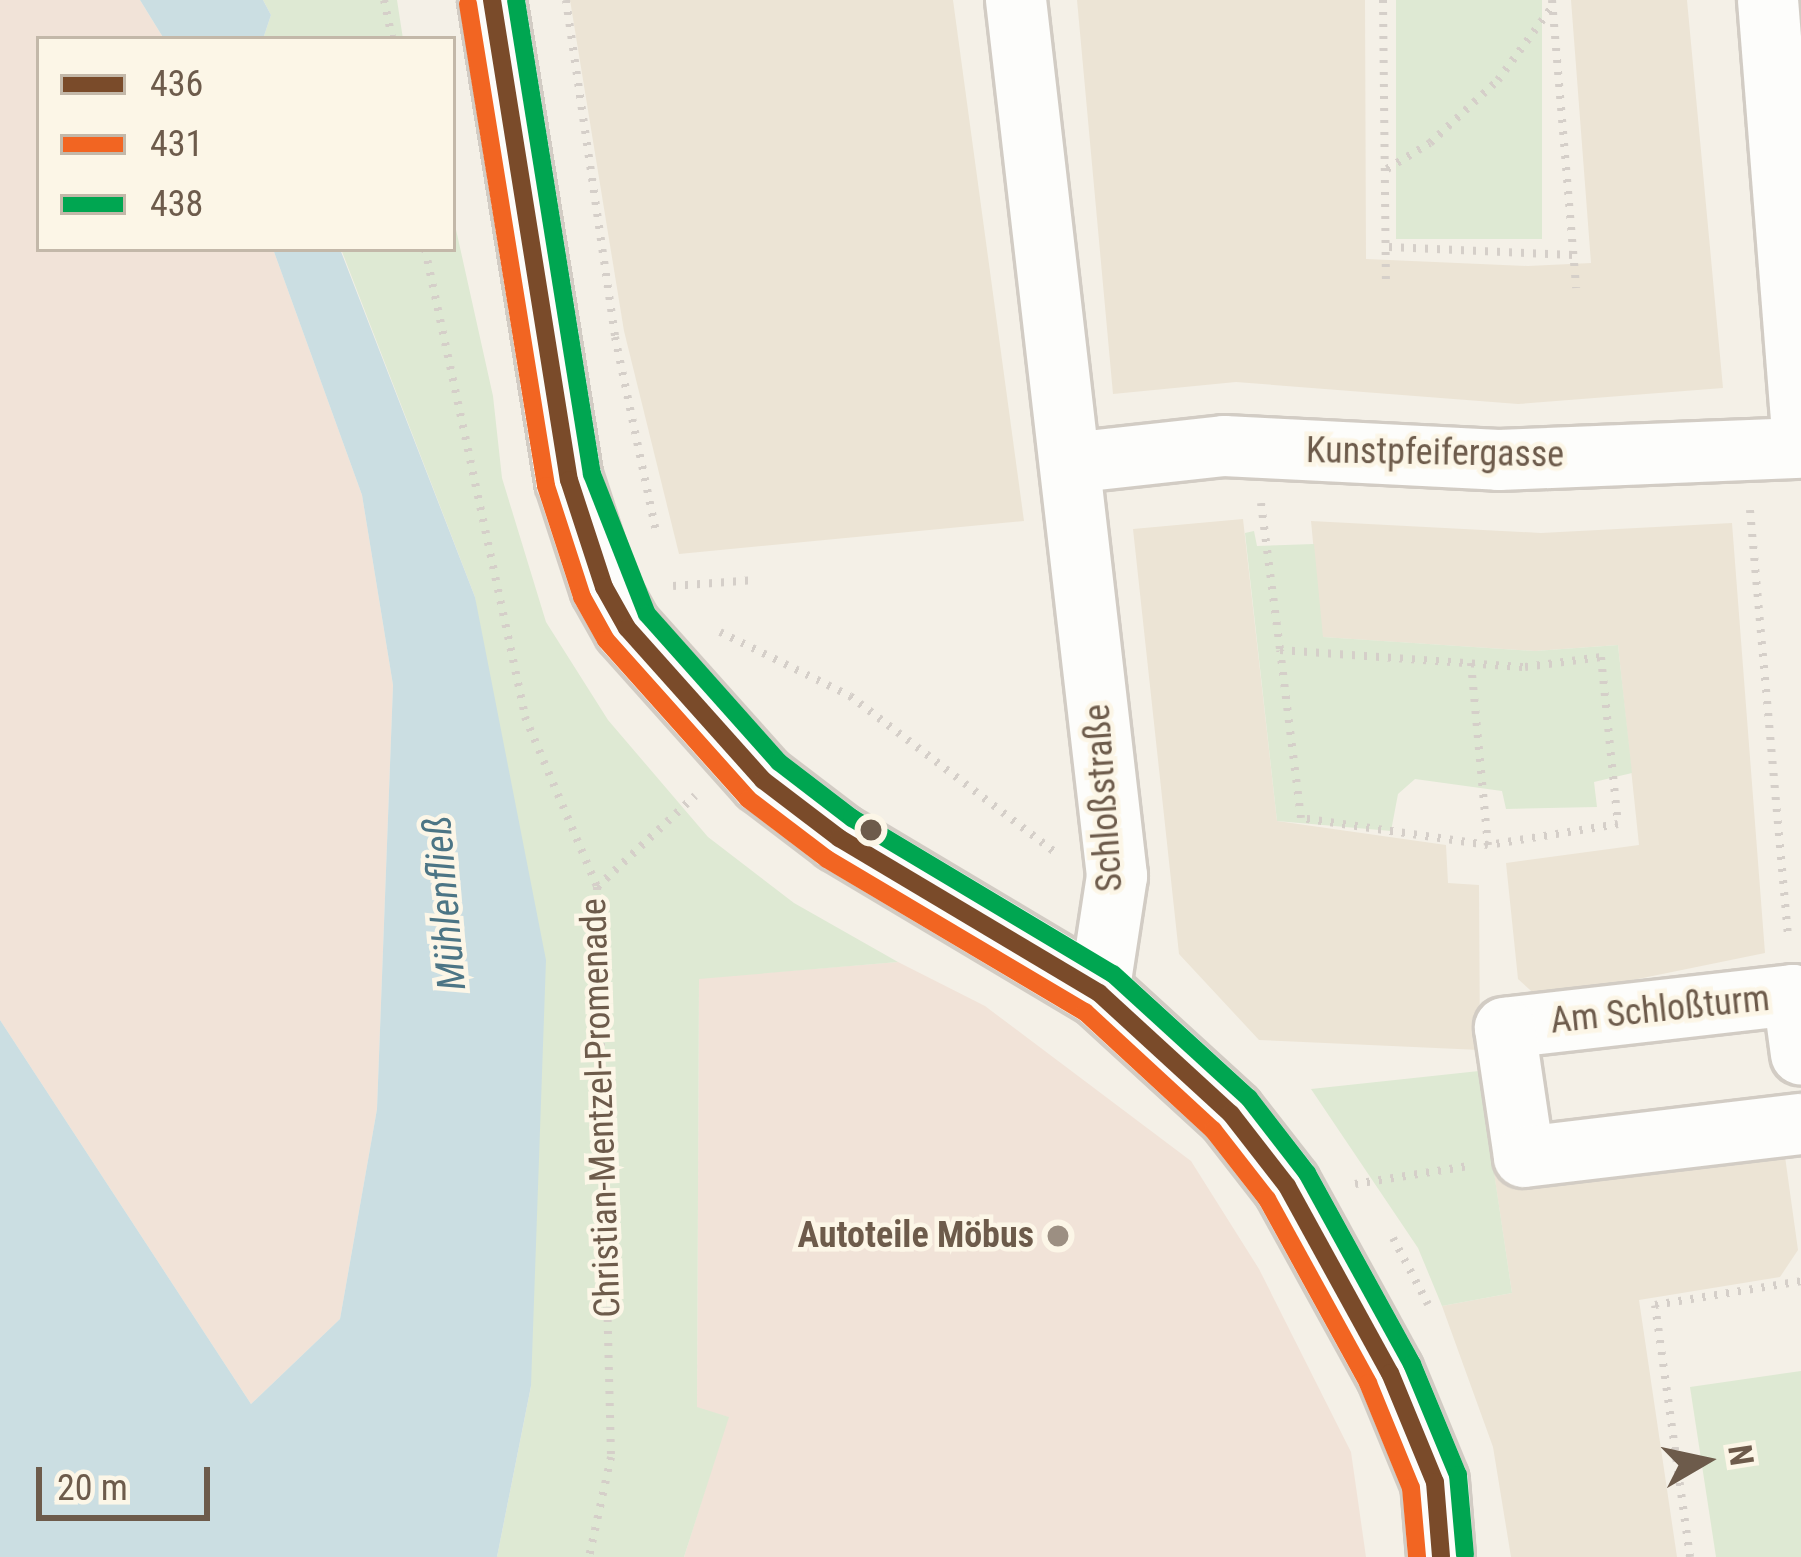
<!DOCTYPE html>
<html>
<head>
<meta charset="utf-8">
<style>
	body { margin:0 }
	#map { position:relative; width:1801px; height:1557px; overflow:hidden; background:#f4f0e7; font-family:"Roboto Condensed",sans-serif }
	div>[style] { position:absolute }
	[style*='--x'] { left:calc(var(--x)*1px); top:calc(var(--y)*1px); width:calc(var(--w)*1px); rotate:calc(var(--a)*1deg) }
	.residential>* { inset:0; background:#ece4d5 }
	.commercial>* { inset:0; background:#f1e3d8 }
	.green>* { inset:0; background:#dee9d3; transform-origin:0 0 }
	.water>* { inset:0; background:#cbdee2 }
	.path>* { height:8px; margin-top:-4px; transform-origin:0; background:repeating-linear-gradient(90deg,#d5cfc9 0 3px,transparent 0 12px) }
	.roads { filter:drop-shadow(3px 0 #d2ccc4) drop-shadow(-3px 0 #d2ccc4) drop-shadow(0 3px #d2ccc4) drop-shadow(0 -3px #d2ccc4) }
	.street>* { height:60px; margin:-30px; padding:0 30px; transform-origin:30px; border-radius:30px; background:#fdfdfb }
	.secondary>* { height:66px; margin:-33px; padding:0 33px; transform-origin:33px; border-radius:33px; background:#fdfdfb }
	.bus-1>* { height:18px; margin:-9px; padding:0 9px; transform-origin:9px; border-radius:9px; background:#7a4b2a }
	.bus-2>* { height:18px; margin:-9px; padding:0 9px; transform-origin:9px; border-radius:9px; background:#f26522 }
	.bus-3>* { height:18px; margin:-9px; padding:0 9px; transform-origin:9px; border-radius:9px; background:#00a651 }
	.dots>* { width:33px; height:33px; translate:-50% -50%; box-sizing:border-box; border:6px solid #fcf6e7; border-radius:50% }
	span { translate:-50% -50%; white-space:nowrap; text-align:center; line-height:1.15; -webkit-text-stroke:9px #fcf6e7; paint-order:stroke }
	.street-label { font-size:36px; color:#6d5b4b }
	.poi-label { font-size:36px; color:#6d5b4b; font-weight:700 }
	.right { translate:-100% -50%; text-align:right }
	.water-label { font-size:39px; color:#4c7585; font-style:italic }
	.legend { position:absolute; left:36px; top:36px; width:420px; height:216px; box-sizing:border-box; background:#fcf6e7; border:3px solid #c3b8a9; margin:0; padding:15px 21px; list-style:none; font-size:36px; color:#6d5b4b }
	.legend li { display:flex; align-items:center; gap:24px; height:60px }
	.legend b { width:60px; border:3px solid #c3b8a9 }
	.north { position:absolute; left:1645px; top:1401px; width:120px; height:120px; -webkit-text-stroke:9px #fcf6e7; paint-order:stroke; rotate:81deg; font-size:33px; font-weight:700; line-height:48px; text-align:center; color:#6d5b4b }
	.north::after { content:''; display:block; margin:auto; width:42px; height:54px; background:#6d5b4b; clip-path:polygon(50% 0,100% 100%,50% 72%,0 100%) }
	.scale { position:absolute; left:36px; top:1467px; width:174px; height:54px; box-sizing:border-box; border:6px solid #6d5b4b; border-top:0; padding-left:15px; font-size:36px; line-height:42px; white-space:nowrap; color:#6d5b4b; -webkit-text-stroke:9px #fcf6e7; paint-order:stroke }
</style>
</head>
<body>
<div id="map">
	<div class="residential">
		<div style="clip-path:polygon(570px 0,953px 0,1024px 521px,679px 554px,624px 331px)"></div>
		<div style="clip-path:polygon(1077px 0,1365px 0,1366px 259px,1528px 266px,1591px 263px,1571px 0,1687px 0,1723px 388px,1518px 404px,1236px 382px,1113px 394px)"></div>
		<div style="clip-path:polygon(1243px 519px,1277px 821px,1446px 845px,1448px 883px,1479px 885px,1480px 1050px,1259px 1040px,1179px 954px,1133px 529px)"></div>
		<div style="clip-path:polygon(1311px 521px,1541px 533px,1732px 523px,1765px 953px,1540px 999px,1518px 979px,1506px 863px,1639px 845px,1618px 645px,1535px 651px,1322px 637px)"></div>
		<div style="clip-path:polygon(1782px 1135px,1798px 1250px,1780px 1277px,1639px 1300px,1677px 1557px,1511px 1557px,1493px 1447px,1442px 1306px,1512px 1293px,1494px 1173px)"></div>
	</div>
	<div class="commercial">
		<div style="clip-path:polygon(0 0,140px 0,164px 39px,39px 39px,39px 249px,273px 249px,362px 495px,393px 685px,377px 1109px,340px 1319px,251px 1404px,0 1020px)"></div>
		<div style="clip-path:polygon(898px 962px,985px 1006px,1191px 1161px,1259px 1269px,1351px 1452px,1366px 1557px,684px 1557px,728px 1417px,697px 1408px,699px 978px)"></div>
	</div>
	<div class="green">
		<div style="clip-path:polygon(263px 0,397px 0,403px 39px,263px 39px,271px 15px)"></div>
		<div style="left:1396px;top:0;width:146px;height:239px"></div>
		<div style="clip-path:polygon(453px 216px,493px 396px,502px 478px,546px 622px,608px 720px,708px 837px,794px 903px,898px 962px,699px 979px,697px 1407px,729px 1417px,684px 1557px,497px 1557px,531px 1386px,475px 597px,341px 249px,453px 249px)"></div>
		<div style="clip-path:polygon(1254px 531px,1257px 546px,1314px 544px,1323px 637px,1535px 651px,1618px 645px,1632px 773px,1594px 782px,1597px 807px,1506px 809px,1502px 791px,1415px 779px,1398px 794px,1391px 831px,1277px 821px,1245px 533px)"></div>
		<div style="clip-path:polygon(1479px 1071px,1512px 1293px,1442px 1306px,1418px 1248px,1311px 1089px)"></div>
		<div style="clip-path:polygon(1801px 1371px,1801px 1557px,1716px 1557px,1690px 1387px)"></div>
	</div>
	<div class="water">
		<div style="clip-path:polygon(140px 0,263px 0,271px 15px,263px 39px,164px 39px)"></div>
		<div style="clip-path:polygon(273px 249px,340px 249px,475px 597px,546px 960px,531px 1386px,497px 1557px,0 1557px,0 1020px,251px 1404px,340px 1319px,377px 1109px,393px 685px,362px 495px)"></div>
	</div>
	<div class="path">
		<div style="--x:384;--y:0;--w:40;--a:78"></div>
		<div style="--x:566;--y:0;--w:341;--a:81.7"></div>
		<div style="--x:615;--y:337;--w:199;--a:78.1"></div>
		<div style="--x:1383;--y:0;--w:284;--a:89.4"></div>
		<div style="--x:1552;--y:0;--w:289;--a:85.2"></div>
		<div style="--x:1387;--y:169;--w:50;--a:-31.2"></div>
		<div style="--x:1430;--y:143;--w:93;--a:-42.8"></div>
		<div style="--x:1498;--y:80;--w:91;--a:-53.5"></div>
		<div style="--x:1389;--y:247;--w:185;--a:2.5"></div>
		<div style="--x:425;--y:249;--w:479;--a:77.9"></div>
		<div style="--x:525;--y:717;--w:185;--a:67"></div>
		<div style="--x:597;--y:887;--w:570;--a:88.59"></div>
		<div style="--x:611;--y:1457;--w:102;--a:102.4"></div>
		<div style="--x:1261;--y:503;--w:148;--a:82.6"></div>
		<div style="--x:1750;--y:510;--w:429;--a:84.9"></div>
		<div style="--x:673;--y:586;--w:82;--a:-4.2"></div>
		<div style="--x:720;--y:632;--w:145;--a:26.2"></div>
		<div style="--x:850;--y:696;--w:259;--a:37.3"></div>
		<div style="--x:1280;--y:650;--w:246;--a:4"></div>
		<div style="--x:1525;--y:667;--w:77;--a:-7.5"></div>
		<div style="--x:1601;--y:657;--w:168;--a:84.2"></div>
		<div style="--x:1618;--y:824;--w:132;--a:170.8"></div>
		<div style="--x:1488;--y:845;--w:189;--a:-171.8"></div>
		<div style="--x:1301;--y:818;--w:169;--a:-97.1"></div>
		<div style="--x:1471;--y:663;--w:183;--a:84.7"></div>
		<div style="--x:597;--y:887;--w:134;--a:-42.9"></div>
		<div style="--x:1355;--y:1184;--w:115;--a:-9"></div>
		<div style="--x:1393;--y:1238;--w:75;--a:62.1"></div>
		<div style="--x:1690;--y:1557;--w:254;--a:-97.9"></div>
		<div style="--x:1655;--y:1305;--w:148;--a:-9.3"></div>
	</div>
	<div class="roads">
		<div class="street">
			<div style="--x:1016;--y:0;--w:882;--a:83.42"></div>
			<div style="--x:1117;--y:876;--w:118;--a:98.7"></div>
			<div style="--x:1768;--y:0;--w:423;--a:85.5"></div>
			<div style="--x:1070;--y:463;--w:155;--a:-6.3"></div>
			<div style="--x:1224;--y:446;--w:275;--a:2.9"></div>
			<div style="--x:1499;--y:460;--w:302;--a:-2.3"></div>
			<div style="--x:1793;--y:995;--w:290;--a:173.5"></div>
			<div style="--x:1505;--y:1028;--w:130;--a:81.6"></div>
			<div style="--x:1524;--y:1157;--w:279;--a:-6.8"></div>
			<div style="--x:1793;--y:995;--w:60;--a:82.3"></div>
		</div>
		<div class="secondary">
			<div style="--x:492;--y:0;--w:486;--a:80.9"></div>
			<div style="--x:569;--y:480;--w:113;--a:71.9"></div>
			<div style="--x:604;--y:587;--w:47;--a:60.7"></div>
			<div style="--x:627;--y:628;--w:204;--a:48.2"></div>
			<div style="--x:763;--y:780;--w:96;--a:37.3"></div>
			<div style="--x:839;--y:838;--w:303;--a:30.8"></div>
			<div style="--x:1099;--y:993;--w:179;--a:42.5"></div>
			<div style="--x:1231;--y:1114;--w:91;--a:52.1"></div>
			<div style="--x:1287;--y:1186;--w:213;--a:61.2"></div>
			<div style="--x:1390;--y:1373;--w:118;--a:67.6"></div>
			<div style="--x:1435;--y:1482;--w:75;--a:85.4"></div>
		</div>
	</div>
	<div class="bus-1">
		<div style="--x:492;--y:0;--w:486;--a:80.9"></div>
		<div style="--x:569;--y:480;--w:113;--a:71.9"></div>
		<div style="--x:604;--y:587;--w:47;--a:60.7"></div>
		<div style="--x:627;--y:628;--w:204;--a:48.2"></div>
		<div style="--x:763;--y:780;--w:96;--a:37.3"></div>
		<div style="--x:839;--y:838;--w:303;--a:30.8"></div>
		<div style="--x:1099;--y:993;--w:179;--a:42.5"></div>
		<div style="--x:1231;--y:1114;--w:91;--a:52.1"></div>
		<div style="--x:1287;--y:1186;--w:213;--a:61.2"></div>
		<div style="--x:1390;--y:1373;--w:118;--a:67.6"></div>
		<div style="--x:1435;--y:1482;--w:75;--a:85.4"></div>
	</div>
	<div class="bus-2">
		<div style="--x:468;--y:4;--w:488;--a:80.8"></div>
		<div style="--x:546;--y:486;--w:117;--a:72"></div>
		<div style="--x:582;--y:597;--w:49;--a:60.8"></div>
		<div style="--x:606;--y:640;--w:213;--a:48.2"></div>
		<div style="--x:748;--y:799;--w:99;--a:37.2"></div>
		<div style="--x:827;--y:859;--w:300;--a:30.7"></div>
		<div style="--x:1085;--y:1012;--w:174;--a:42.7"></div>
		<div style="--x:1213;--y:1130;--w:88;--a:52"></div>
		<div style="--x:1267;--y:1199;--w:210;--a:61.2"></div>
		<div style="--x:1368;--y:1383;--w:113;--a:67.7"></div>
		<div style="--x:1411;--y:1488;--w:69;--a:85"></div>
	</div>
	<div class="bus-3">
		<div style="--x:516;--y:0;--w:480;--a:80.9"></div>
		<div style="--x:592;--y:474;--w:150;--a:68.6"></div>
		<div style="--x:647;--y:614;--w:198;--a:48.3"></div>
		<div style="--x:779;--y:762;--w:92;--a:37.5"></div>
		<div style="--x:852;--y:818;--w:304;--a:30.9"></div>
		<div style="--x:1113;--y:974;--w:184;--a:42.4"></div>
		<div style="--x:1249;--y:1098;--w:95;--a:52.3"></div>
		<div style="--x:1307;--y:1173;--w:218;--a:61.2"></div>
		<div style="--x:1412;--y:1364;--w:120;--a:67.5"></div>
		<div style="--x:1458;--y:1475;--w:80;--a:85"></div>
	</div>
	<div class="dots">
		<div style="left:871px;top:830px;background:#6d5b4b"></div>
		<div style="left:1058px;top:1236px;background:#9c8f82"></div>
	</div>
	<div class="street-label">
		<span style="left:1435px;top:453px;rotate:1deg">Kunstpfeifergasse</span>
		<span style="left:1104px;top:798px;rotate:-94deg">Schloßstraße</span>
		<span style="left:1660px;top:1010px;rotate:-6deg">Am Schloßturm</span>
		<span style="left:601px;top:1108px;rotate:-92deg">Christian-Mentzel-Promenade</span>
	</div>
	<div class="poi-label">
		<span class="right" style="left:1034px;top:1236px">Autoteile Möbus</span>
	</div>
	<div class="water-label">
		<span style="left:445px;top:903px;rotate:-95deg">Mühlenfließ</span>
	</div>
	<ul class="legend">
	<li><b style="height:15px;background:#7a4b2a"></b>436</li>
	<li><b style="height:15px;background:#f26522"></b>431</li>
	<li><b style="height:15px;background:#00a651"></b>438</li>
	</ul>
	<div class="north">N</div>
	<div class="scale">20 m</div>
</div>
</body>
</html>
